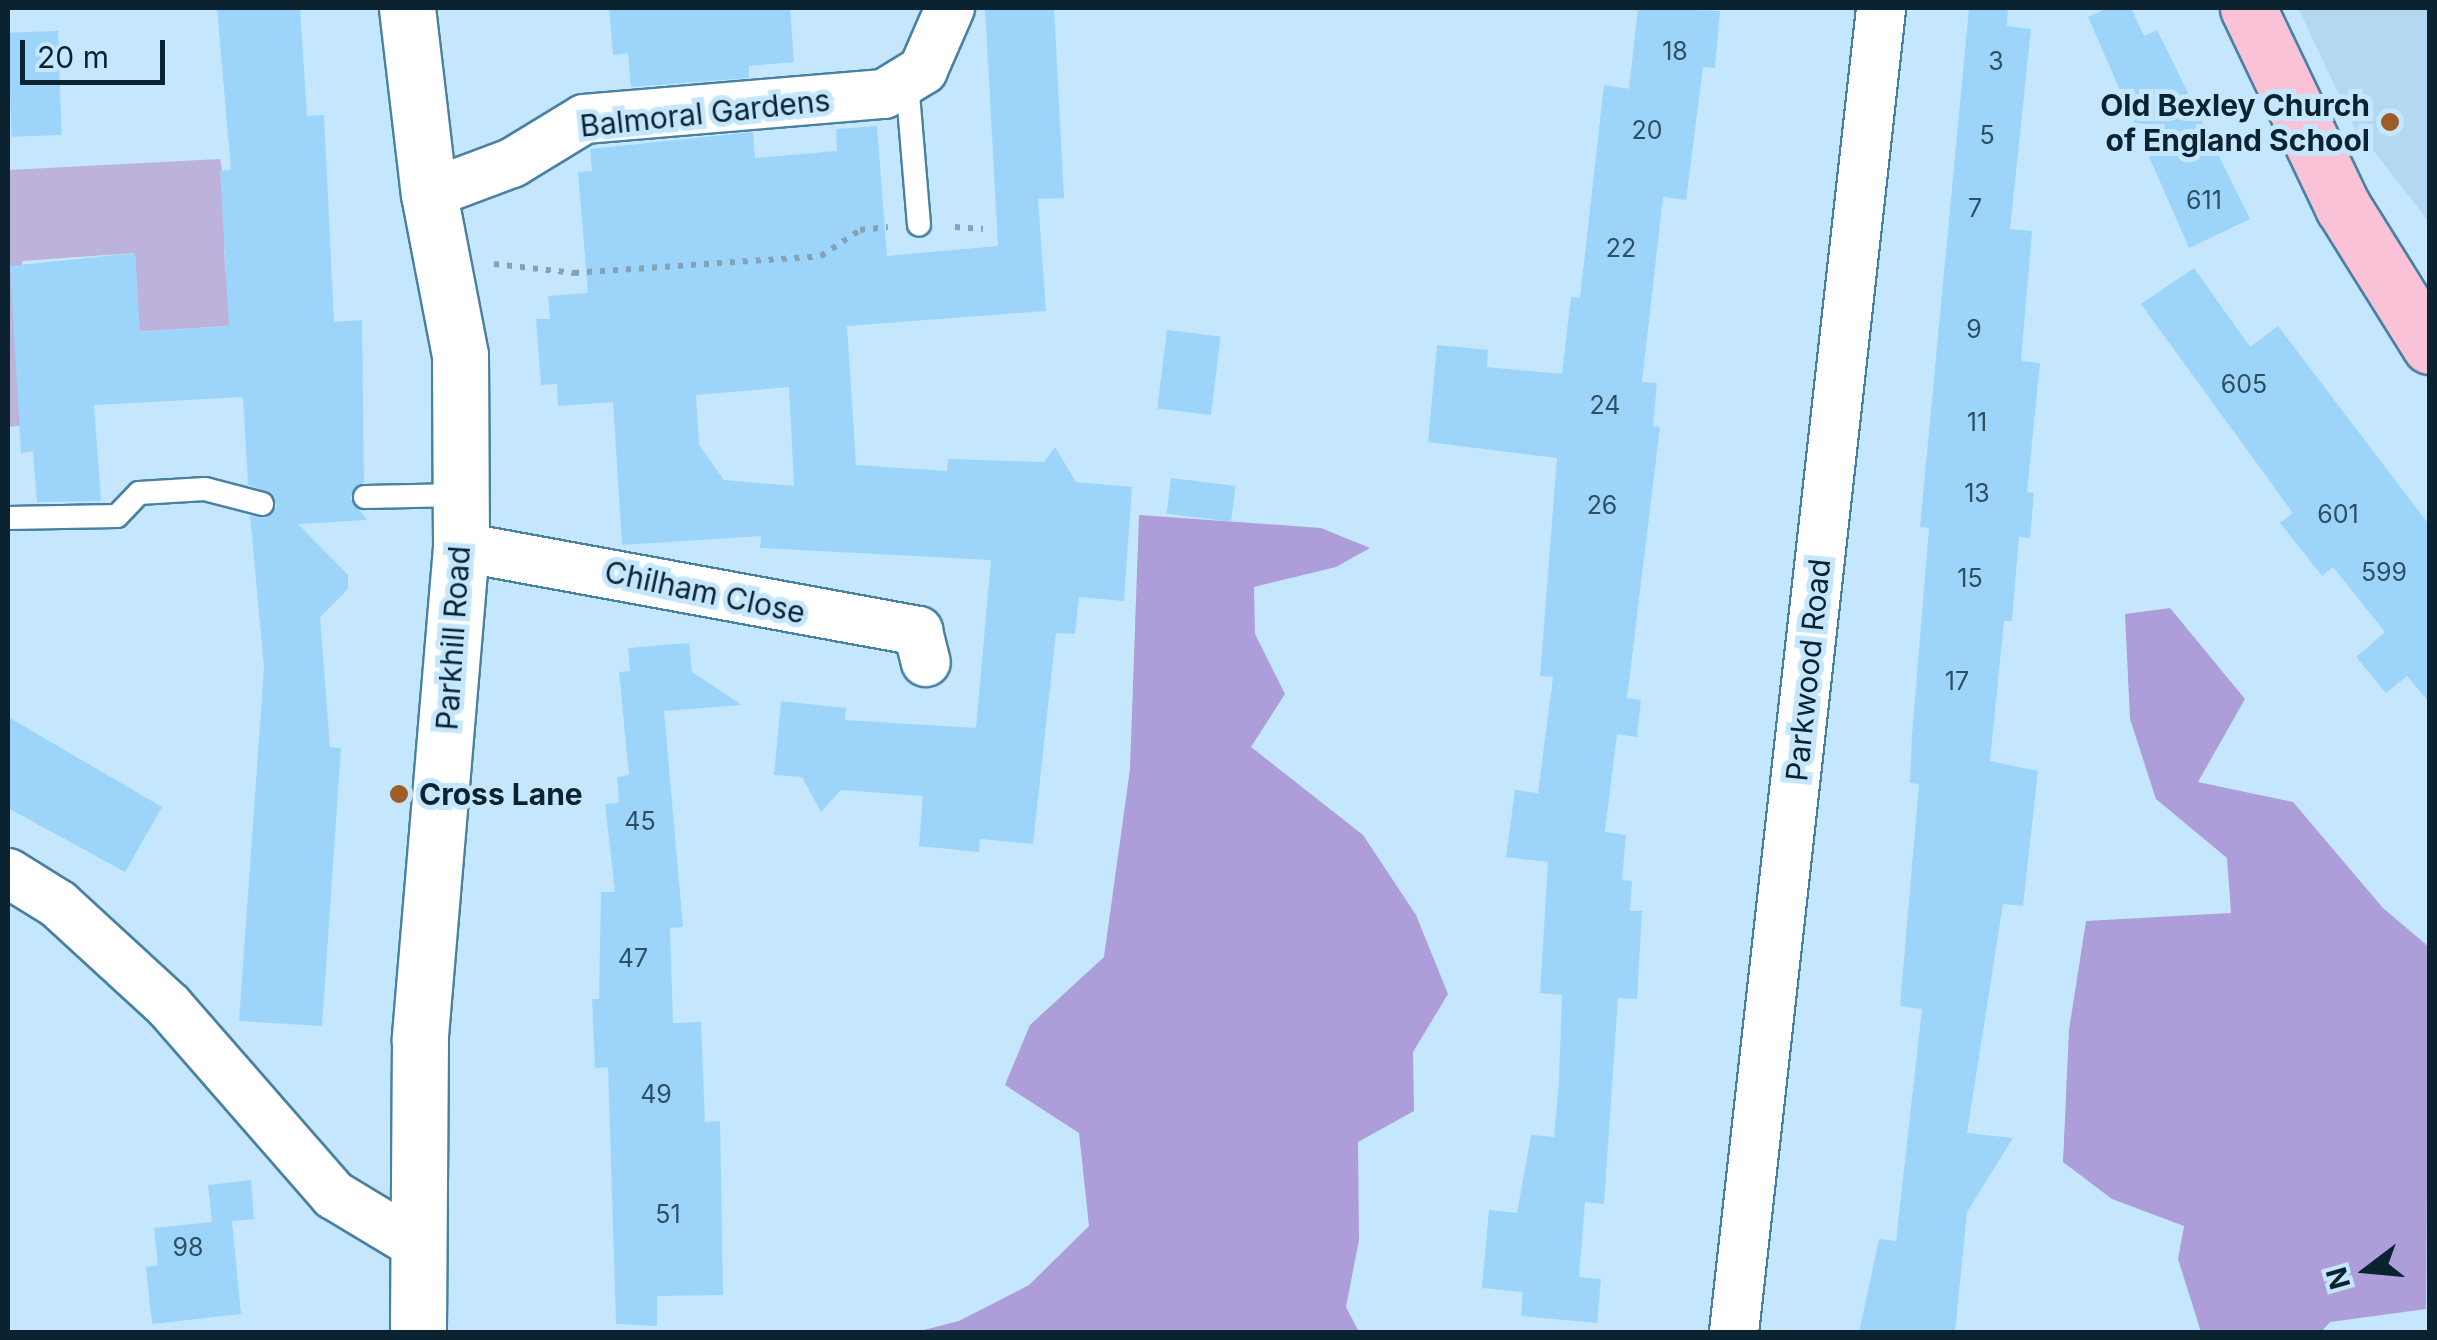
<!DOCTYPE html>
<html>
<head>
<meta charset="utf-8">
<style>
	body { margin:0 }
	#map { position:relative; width:2437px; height:1340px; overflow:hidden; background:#c5e7fd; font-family:Inter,sans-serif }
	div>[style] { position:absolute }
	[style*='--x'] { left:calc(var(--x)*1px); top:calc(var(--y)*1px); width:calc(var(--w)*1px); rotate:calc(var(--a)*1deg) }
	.built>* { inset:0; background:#b3d8f1 }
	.green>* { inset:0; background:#bdb2db }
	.forest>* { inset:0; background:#ad9dd9 }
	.building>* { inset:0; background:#9cd5f9; transform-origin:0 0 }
	.path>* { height:6px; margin-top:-3px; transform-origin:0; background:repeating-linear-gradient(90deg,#84a2b6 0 5px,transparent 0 13px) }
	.roads { filter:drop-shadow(2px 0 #4981a2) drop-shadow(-2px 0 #4981a2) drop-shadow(0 2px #4981a2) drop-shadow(0 -2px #4981a2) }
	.lane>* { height:22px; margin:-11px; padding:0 11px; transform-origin:11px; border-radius:11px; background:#fff }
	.street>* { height:48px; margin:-24px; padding:0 24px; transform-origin:24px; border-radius:24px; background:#fff }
	.secondary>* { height:55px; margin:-27.5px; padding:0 27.5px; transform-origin:27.5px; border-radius:27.5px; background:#fff }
	.primary>* { height:55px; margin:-27.5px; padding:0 27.5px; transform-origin:27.5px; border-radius:27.5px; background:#fac2d7 }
	.dots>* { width:28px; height:28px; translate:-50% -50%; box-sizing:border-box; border:5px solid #c5e7fd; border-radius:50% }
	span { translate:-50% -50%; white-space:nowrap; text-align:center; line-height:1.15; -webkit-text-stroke:10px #c5e7fd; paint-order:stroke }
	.number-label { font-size:25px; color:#2f4f62 }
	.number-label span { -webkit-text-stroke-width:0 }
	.poi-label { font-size:30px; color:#0b2230; font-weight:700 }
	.right { translate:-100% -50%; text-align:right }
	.left { translate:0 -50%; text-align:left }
	.street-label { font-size:30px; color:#0b2230 }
	.frame { position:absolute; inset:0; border:10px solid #0b2230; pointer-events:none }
	.north { position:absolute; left:2317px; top:1220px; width:100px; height:100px; -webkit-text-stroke:8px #c5e7fd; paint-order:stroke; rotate:254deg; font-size:28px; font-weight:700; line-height:40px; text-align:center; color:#0b2230 }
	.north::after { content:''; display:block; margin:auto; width:35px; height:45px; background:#0b2230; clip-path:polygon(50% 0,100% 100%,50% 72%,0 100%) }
	.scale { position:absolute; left:20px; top:40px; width:145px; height:45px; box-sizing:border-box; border:5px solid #0b2230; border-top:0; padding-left:12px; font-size:30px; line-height:35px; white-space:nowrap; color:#0b2230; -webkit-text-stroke:8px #c5e7fd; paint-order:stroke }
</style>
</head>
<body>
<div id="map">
	<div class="built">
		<div style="clip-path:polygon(2298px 8px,2429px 8px,2429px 222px,2373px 150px,2366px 152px)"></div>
	</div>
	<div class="green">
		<div style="clip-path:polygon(220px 159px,236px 249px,224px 250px,226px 276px,241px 325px,120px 333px,116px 289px,137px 287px,135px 253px,22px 261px,30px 425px,8px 427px,8px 170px)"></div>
	</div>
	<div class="forest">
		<div style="clip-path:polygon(1139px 515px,1321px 528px,1370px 548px,1336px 567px,1254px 587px,1255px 634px,1285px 694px,1251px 747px,1363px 835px,1416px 915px,1448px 994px,1413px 1052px,1414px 1111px,1358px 1142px,1359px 1240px,1346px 1307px,1359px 1332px,916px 1332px,959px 1321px,1029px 1285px,1089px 1226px,1079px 1133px,1005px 1085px,1030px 1025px,1104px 957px,1130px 769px)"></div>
		<div style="clip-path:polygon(2170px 608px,2245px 699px,2198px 782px,2293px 802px,2383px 908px,2429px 947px,2426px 1309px,2330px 1322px,2321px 1332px,2201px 1332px,2178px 1259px,2184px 1226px,2112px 1199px,2063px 1162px,2069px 1030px,2086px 921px,2231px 913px,2227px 858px,2156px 799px,2130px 719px,2125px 614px)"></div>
	</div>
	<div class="building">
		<div style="clip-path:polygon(217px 8px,300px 8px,307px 116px,324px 115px,334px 322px,362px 320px,364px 482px,350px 498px,367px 520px,298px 524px,348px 575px,348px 589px,320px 617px,330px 747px,341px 748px,322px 1026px,239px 1021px,264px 668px,250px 516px,267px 518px,277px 507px,272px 493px,248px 485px,243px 397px,94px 405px,101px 501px,37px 502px,33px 451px,21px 453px,10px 266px,135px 253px,140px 332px,229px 326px,220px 171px,231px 170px)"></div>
		<div style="clip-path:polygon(609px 8px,790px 8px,794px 62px,749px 66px,749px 78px,631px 87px,628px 53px,613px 55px)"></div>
		<div style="clip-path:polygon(evenodd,985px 8px,1054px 8px,1064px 198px,1038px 199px,1046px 311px,847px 326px,856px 465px,947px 471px,948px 459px,1044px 462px,1055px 447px,1076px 482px,1132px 487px,1124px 601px,1079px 597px,1075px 634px,1056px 633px,1033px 844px,980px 839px,979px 852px,919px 846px,923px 796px,841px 790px,821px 812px,802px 777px,774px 775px,781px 701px,846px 708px,845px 720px,976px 728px,991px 560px,760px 548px,761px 536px,622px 545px,613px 402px,558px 406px,557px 384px,541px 385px,536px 319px,550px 319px,548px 296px,588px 293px,578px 172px,592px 171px,590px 149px,753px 132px,755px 158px,837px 151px,836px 129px,877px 126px,887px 256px,998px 246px,985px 8px,789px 387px,794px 486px,724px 480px,699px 445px,696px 395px,789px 387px)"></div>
		<div style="clip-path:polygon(1638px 8px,1720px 11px,1715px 68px,1703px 67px,1686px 200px,1663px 197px,1642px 382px,1657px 383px,1653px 426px,1660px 427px,1627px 698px,1641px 700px,1637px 737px,1617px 734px,1605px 832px,1626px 835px,1622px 880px,1632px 881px,1630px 911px,1642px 911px,1637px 999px,1618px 998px,1604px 1204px,1585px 1202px,1579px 1277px,1601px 1279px,1597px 1323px,1521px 1316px,1523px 1292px,1482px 1288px,1489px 1210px,1517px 1213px,1531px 1135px,1554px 1137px,1559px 1080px,1562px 995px,1540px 993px,1548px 862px,1506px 857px,1515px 790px,1538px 793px,1553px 677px,1540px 676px,1557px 458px,1428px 442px,1437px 345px,1488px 350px,1487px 367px,1562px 374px,1571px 297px,1580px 298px,1604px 85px,1629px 89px)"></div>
		<div style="clip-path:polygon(1969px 8px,2008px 8px,2007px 26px,2031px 29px,2010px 229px,2032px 231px,2021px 361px,2040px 363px,2027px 492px,2034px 493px,2030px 538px,2019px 537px,2012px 621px,2004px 621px,1990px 761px,2038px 771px,2023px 906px,2003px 904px,1967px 1133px,2013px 1138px,1967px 1212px,1955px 1332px,1859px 1332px,1879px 1239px,1896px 1241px,1922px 1009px,1900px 1006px,1919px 784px,1910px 783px,1912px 735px,1929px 528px,1920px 527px)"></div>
		<div style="clip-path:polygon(2108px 8px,2131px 8px,2144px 36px,2157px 30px,2250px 219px,2189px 248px,2088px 17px)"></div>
		<div style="left:58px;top:31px;width:104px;height:50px;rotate:88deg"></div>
		<div style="clip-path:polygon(2194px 268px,2250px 347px,2278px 326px,2430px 526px,2430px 703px,2407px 676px,2386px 693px,2356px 657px,2385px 632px,2333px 567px,2322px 576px,2280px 523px,2293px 513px,2141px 304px)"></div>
		<div style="left:1167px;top:330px;width:54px;height:79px;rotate:7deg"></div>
		<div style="left:1171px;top:478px;width:65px;height:36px;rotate:7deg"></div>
		<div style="clip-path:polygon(689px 643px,692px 672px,742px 705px,664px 711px,683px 927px,670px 928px,673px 1023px,701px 1022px,705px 1122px,720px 1121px,723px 1295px,657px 1296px,657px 1326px,616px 1324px,608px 1067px,595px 1068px,592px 999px,599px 999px,601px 892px,615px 892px,605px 804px,619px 803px,617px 777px,629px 775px,619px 672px,630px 671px,628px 648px)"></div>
		<div style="clip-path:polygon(8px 717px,162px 807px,125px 872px,8px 808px)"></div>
		<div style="clip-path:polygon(251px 1180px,254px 1219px,232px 1221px,241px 1314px,152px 1324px,146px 1267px,158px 1265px,154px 1228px,212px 1222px,208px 1185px)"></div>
	</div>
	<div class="path">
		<div style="--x:955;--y:227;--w:28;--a:4"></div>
		<div style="--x:494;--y:264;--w:81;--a:6.4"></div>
		<div style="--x:574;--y:273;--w:248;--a:-3.9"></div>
		<div style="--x:821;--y:256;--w:47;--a:-33.7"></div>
		<div style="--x:860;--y:230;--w:28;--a:-6"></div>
	</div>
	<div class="roads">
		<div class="lane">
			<div style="--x:907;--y:82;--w:143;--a:85.2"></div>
			<div style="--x:365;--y:497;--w:96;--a:-1.2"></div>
			<div style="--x:8;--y:518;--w:109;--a:-1.1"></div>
			<div style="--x:117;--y:516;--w:32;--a:-46"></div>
			<div style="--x:139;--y:493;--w:66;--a:-3.5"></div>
			<div style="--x:205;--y:489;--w:59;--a:14.7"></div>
		</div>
		<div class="street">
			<div style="--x:429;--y:194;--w:89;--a:-20.5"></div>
			<div style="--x:512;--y:163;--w:84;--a:-31.4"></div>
			<div style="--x:584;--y:119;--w:301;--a:-4.8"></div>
			<div style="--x:884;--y:94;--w:46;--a:-31.6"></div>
			<div style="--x:923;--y:70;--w:68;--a:-66.5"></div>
			<div style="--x:461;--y:547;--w:465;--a:10.4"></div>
			<div style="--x:918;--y:631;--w:32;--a:76"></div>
			<div style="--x:8;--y:873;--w:59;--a:31.8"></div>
			<div style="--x:58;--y:904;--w:151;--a:42.6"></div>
			<div style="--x:169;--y:1006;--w:251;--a:48.9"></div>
			<div style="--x:334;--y:1195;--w:97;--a:31.1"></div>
			<div style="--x:1734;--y:1332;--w:1332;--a:-83.66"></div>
		</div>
		<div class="secondary">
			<div style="--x:407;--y:8;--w:187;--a:83.3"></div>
			<div style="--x:429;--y:194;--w:164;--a:79.1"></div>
			<div style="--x:460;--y:355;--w:192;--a:89.7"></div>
			<div style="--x:461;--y:547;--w:495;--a:94.8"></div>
			<div style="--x:420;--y:1040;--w:292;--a:90.4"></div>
		</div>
		<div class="primary">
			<div style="--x:2248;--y:8;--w:221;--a:64.5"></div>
			<div style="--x:2343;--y:207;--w:164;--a:58"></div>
		</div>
	</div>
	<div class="dots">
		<div style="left:2390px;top:122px;background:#9e5d28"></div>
		<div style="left:399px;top:794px;background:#9e5d28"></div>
	</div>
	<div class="number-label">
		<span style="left:1675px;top:51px">18</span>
		<span style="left:1996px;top:61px">3</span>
		<span style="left:1647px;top:130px">20</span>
		<span style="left:1987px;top:135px">5</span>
		<span style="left:2204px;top:200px">611</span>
		<span style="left:1975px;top:208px">7</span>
		<span style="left:1621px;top:248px">22</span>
		<span style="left:1974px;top:329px">9</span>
		<span style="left:2244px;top:384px">605</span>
		<span style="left:1605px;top:405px">24</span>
		<span style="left:1977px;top:422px">11</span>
		<span style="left:1977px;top:493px">13</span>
		<span style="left:1602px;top:505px">26</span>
		<span style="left:2338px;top:514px">601</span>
		<span style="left:2384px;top:572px">599</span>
		<span style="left:1970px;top:578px">15</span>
		<span style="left:1957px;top:681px">17</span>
		<span style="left:640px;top:821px">45</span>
		<span style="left:633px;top:958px">47</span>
		<span style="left:656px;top:1094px">49</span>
		<span style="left:668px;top:1214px">51</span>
		<span style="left:188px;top:1247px">98</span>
	</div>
	<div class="poi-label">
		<span class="right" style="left:2370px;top:122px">Old Bexley Church<br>of England School</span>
		<span class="left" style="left:419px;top:794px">Cross Lane</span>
	</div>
	<div class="street-label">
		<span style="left:705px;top:113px;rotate:-6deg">Balmoral Gardens</span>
		<span style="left:705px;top:592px;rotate:12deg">Chilham Close</span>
		<span style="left:453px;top:638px;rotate:-86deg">Parkhill Road</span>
		<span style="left:1808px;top:670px;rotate:-84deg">Parkwood Road</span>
	</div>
	<div class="frame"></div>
	<div class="north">N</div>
	<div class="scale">20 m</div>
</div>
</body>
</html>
